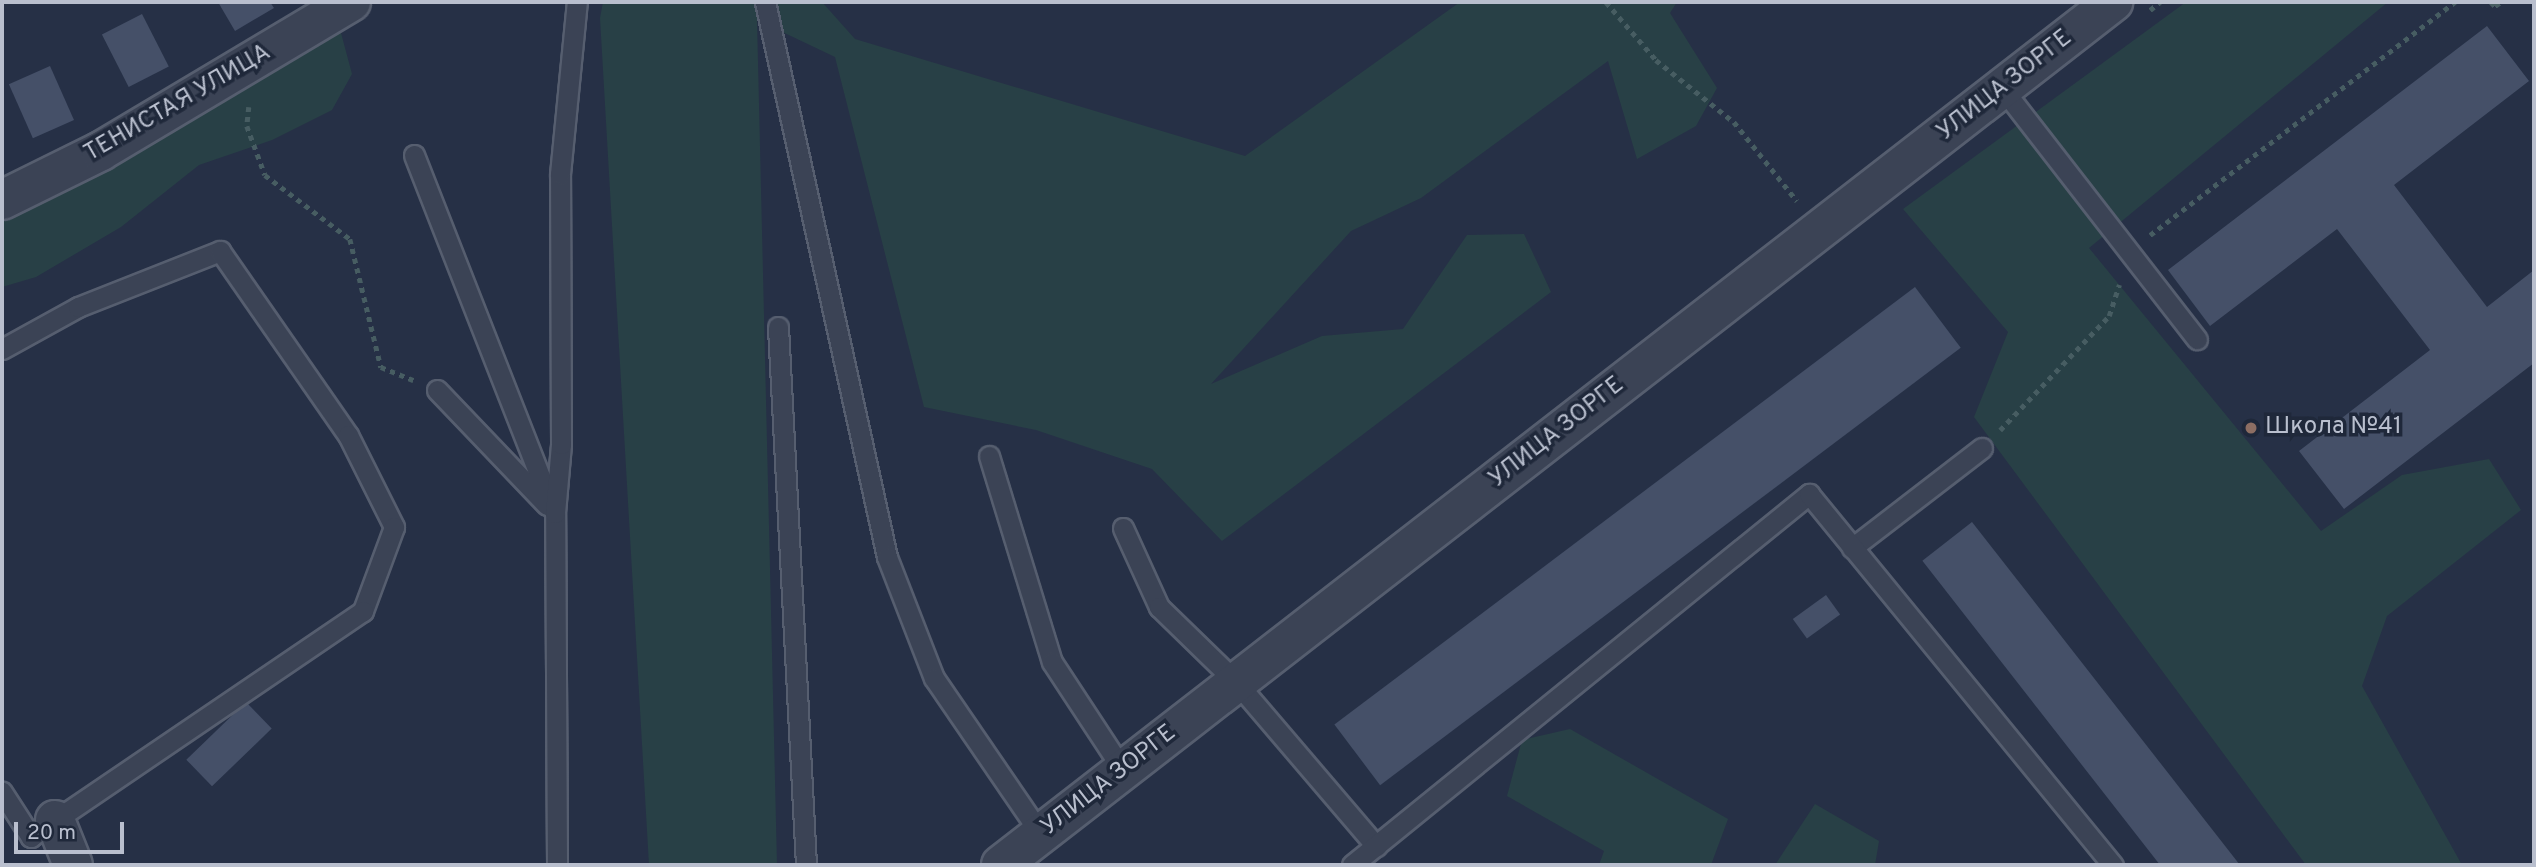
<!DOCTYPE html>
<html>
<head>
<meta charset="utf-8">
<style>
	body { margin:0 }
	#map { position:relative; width:2536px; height:867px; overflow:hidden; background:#263046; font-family:Overpass,sans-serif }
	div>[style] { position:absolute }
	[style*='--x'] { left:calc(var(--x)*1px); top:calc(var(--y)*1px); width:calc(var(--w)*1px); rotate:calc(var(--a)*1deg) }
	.green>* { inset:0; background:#284046 }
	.building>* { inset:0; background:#455068; transform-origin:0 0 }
	.path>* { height:4.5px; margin-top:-2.25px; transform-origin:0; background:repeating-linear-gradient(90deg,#475d62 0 5px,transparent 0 10px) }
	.roads { filter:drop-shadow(2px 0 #565e6f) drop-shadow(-2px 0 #565e6f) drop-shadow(0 2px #565e6f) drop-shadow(0 -2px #565e6f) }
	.lane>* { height:19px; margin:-9.5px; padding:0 9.5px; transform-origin:9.5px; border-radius:9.5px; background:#3b4355 }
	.street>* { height:38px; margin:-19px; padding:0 19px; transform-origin:19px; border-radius:19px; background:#3b4355 }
	.dots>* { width:19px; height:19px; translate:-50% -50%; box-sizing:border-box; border:4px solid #1f283a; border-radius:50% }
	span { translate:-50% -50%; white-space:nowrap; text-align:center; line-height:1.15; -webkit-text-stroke:7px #1f283a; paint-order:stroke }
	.street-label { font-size:24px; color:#b9bfce }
	.poi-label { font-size:24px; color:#b9bfce }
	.left { translate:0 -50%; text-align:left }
	.frame { position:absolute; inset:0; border:4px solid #b9bfce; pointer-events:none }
	.scale { position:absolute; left:14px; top:822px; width:110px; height:32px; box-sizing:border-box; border:4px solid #b9bfce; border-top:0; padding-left:9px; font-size:21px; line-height:24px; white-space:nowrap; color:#b9bfce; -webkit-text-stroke:5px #1f283a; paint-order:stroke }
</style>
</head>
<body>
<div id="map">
	<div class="green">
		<div style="clip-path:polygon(603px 2px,822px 2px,855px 39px,1245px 156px,1460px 2px,1677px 2px,1670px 13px,1717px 88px,1696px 126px,1637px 159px,1608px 61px,1421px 198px,1351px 231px,1211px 384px,1322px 336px,1403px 329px,1467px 235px,1524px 234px,1551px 292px,1222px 541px,1152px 469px,1036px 430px,924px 407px,835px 57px,757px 20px,777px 865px,649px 865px,600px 18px)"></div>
		<div style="clip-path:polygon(2186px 2px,2388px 2px,2089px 248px,2321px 531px,2402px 475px,2489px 459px,2521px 510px,2387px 616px,2362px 686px,2462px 865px,2306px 865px,1974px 417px,2008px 332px,1903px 209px)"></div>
		<div style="clip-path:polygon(337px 18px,352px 74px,332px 110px,272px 140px,199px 165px,121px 227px,36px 277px,2px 287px,2px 194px)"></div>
		<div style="clip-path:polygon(1570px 729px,1728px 819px,1711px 865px,1599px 865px,1604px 851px,1507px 796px,1522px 740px)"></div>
		<div style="clip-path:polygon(1815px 804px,1879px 841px,1875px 865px,1775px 865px)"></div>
	</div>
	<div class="building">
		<div style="clip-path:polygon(218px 2px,270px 2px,274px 8px,235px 31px)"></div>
		<div style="left:142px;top:14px;width:59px;height:45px;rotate:63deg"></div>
		<div style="clip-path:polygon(2487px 26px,2529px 81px,2394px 185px,2487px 307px,2534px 270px,2534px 363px,2344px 509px,2299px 451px,2430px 350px,2337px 229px,2210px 326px,2168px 270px)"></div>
		<div style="left:50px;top:66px;width:59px;height:45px;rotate:66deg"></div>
		<div style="left:1915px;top:287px;width:76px;height:727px;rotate:53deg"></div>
		<div style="left:1972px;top:522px;width:433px;height:63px;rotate:52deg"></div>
		<div style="left:1826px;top:595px;width:24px;height:41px;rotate:54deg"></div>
		<div style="left:246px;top:702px;width:37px;height:83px;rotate:46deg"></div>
	</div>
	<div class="path">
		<div style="--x:1606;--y:2;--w:77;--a:49.2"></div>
		<div style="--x:1656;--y:60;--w:100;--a:38.5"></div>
		<div style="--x:1734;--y:122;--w:101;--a:51.4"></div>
		<div style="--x:2491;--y:2;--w:6;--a:45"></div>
		<div style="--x:2495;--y:6;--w:7;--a:-34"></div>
		<div style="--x:2150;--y:10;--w:13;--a:-39"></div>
		<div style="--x:249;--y:107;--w:19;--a:96"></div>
		<div style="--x:247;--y:126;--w:52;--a:69.8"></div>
		<div style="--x:265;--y:175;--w:106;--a:37"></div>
		<div style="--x:350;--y:239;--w:132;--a:76.4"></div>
		<div style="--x:381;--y:367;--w:35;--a:22"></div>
		<div style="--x:2150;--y:235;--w:384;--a:-37.4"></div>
		<div style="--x:2000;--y:430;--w:158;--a:-46.3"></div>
		<div style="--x:2109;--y:316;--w:33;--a:-72"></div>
	</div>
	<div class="roads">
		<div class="lane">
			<div style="--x:765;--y:2;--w:568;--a:77.6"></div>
			<div style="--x:887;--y:557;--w:130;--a:68.8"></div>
			<div style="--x:934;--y:678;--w:189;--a:55.6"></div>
			<div style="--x:2002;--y:88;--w:318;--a:52.2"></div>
			<div style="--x:414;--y:155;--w:380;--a:68.6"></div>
			<div style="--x:778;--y:327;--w:539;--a:87.02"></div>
			<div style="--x:2;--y:349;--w:87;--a:-28.9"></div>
			<div style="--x:78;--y:307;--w:153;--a:-21.5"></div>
			<div style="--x:220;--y:251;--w:224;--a:55.2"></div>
			<div style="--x:348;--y:435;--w:103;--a:63.4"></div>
			<div style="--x:394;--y:527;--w:90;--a:110.3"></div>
			<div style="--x:363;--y:611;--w:402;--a:145.8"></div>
			<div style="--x:31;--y:837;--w:54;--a:-122.8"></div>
			<div style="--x:437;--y:390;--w:159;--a:46.3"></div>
			<div style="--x:989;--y:456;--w:215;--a:73"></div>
			<div style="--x:1052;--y:662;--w:129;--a:56.7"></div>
			<div style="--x:1123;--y:528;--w:87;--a:65.5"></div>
			<div style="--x:1159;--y:607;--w:107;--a:44.2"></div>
			<div style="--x:1236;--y:682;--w:216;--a:49.5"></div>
			<div style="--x:1852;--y:548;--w:164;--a:-37.6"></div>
			<div style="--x:557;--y:865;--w:352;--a:-90.3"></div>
			<div style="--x:555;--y:513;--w:69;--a:-85"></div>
			<div style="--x:561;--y:444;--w:270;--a:-90.2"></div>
			<div style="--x:560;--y:174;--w:173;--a:-84.4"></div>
			<div style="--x:1352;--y:865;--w:589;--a:-39.07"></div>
			<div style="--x:1809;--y:494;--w:480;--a:50.7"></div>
		</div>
		<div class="street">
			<div style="--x:2;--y:200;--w:110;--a:-26.3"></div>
			<div style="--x:101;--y:151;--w:291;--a:-30.8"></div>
			<div style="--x:55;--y:820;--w:48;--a:68.2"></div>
			<div style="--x:1001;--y:865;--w:1408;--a:-37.81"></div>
		</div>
	</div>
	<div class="dots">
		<div style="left:2251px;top:428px;background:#8d6e63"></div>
	</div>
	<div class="street-label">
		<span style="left:2005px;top:86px;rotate:-38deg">УЛИЦА ЗОРГЕ</span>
		<span style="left:178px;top:104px;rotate:-30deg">ТЕНИСТАЯ УЛИЦА</span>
		<span style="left:1557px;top:433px;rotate:-38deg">УЛИЦА ЗОРГЕ</span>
		<span style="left:1109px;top:781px;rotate:-38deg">УЛИЦА ЗОРГЕ</span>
	</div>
	<div class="poi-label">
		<span class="left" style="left:2265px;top:428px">Школа №41</span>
	</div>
	<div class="frame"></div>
	<div class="scale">20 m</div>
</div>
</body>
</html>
